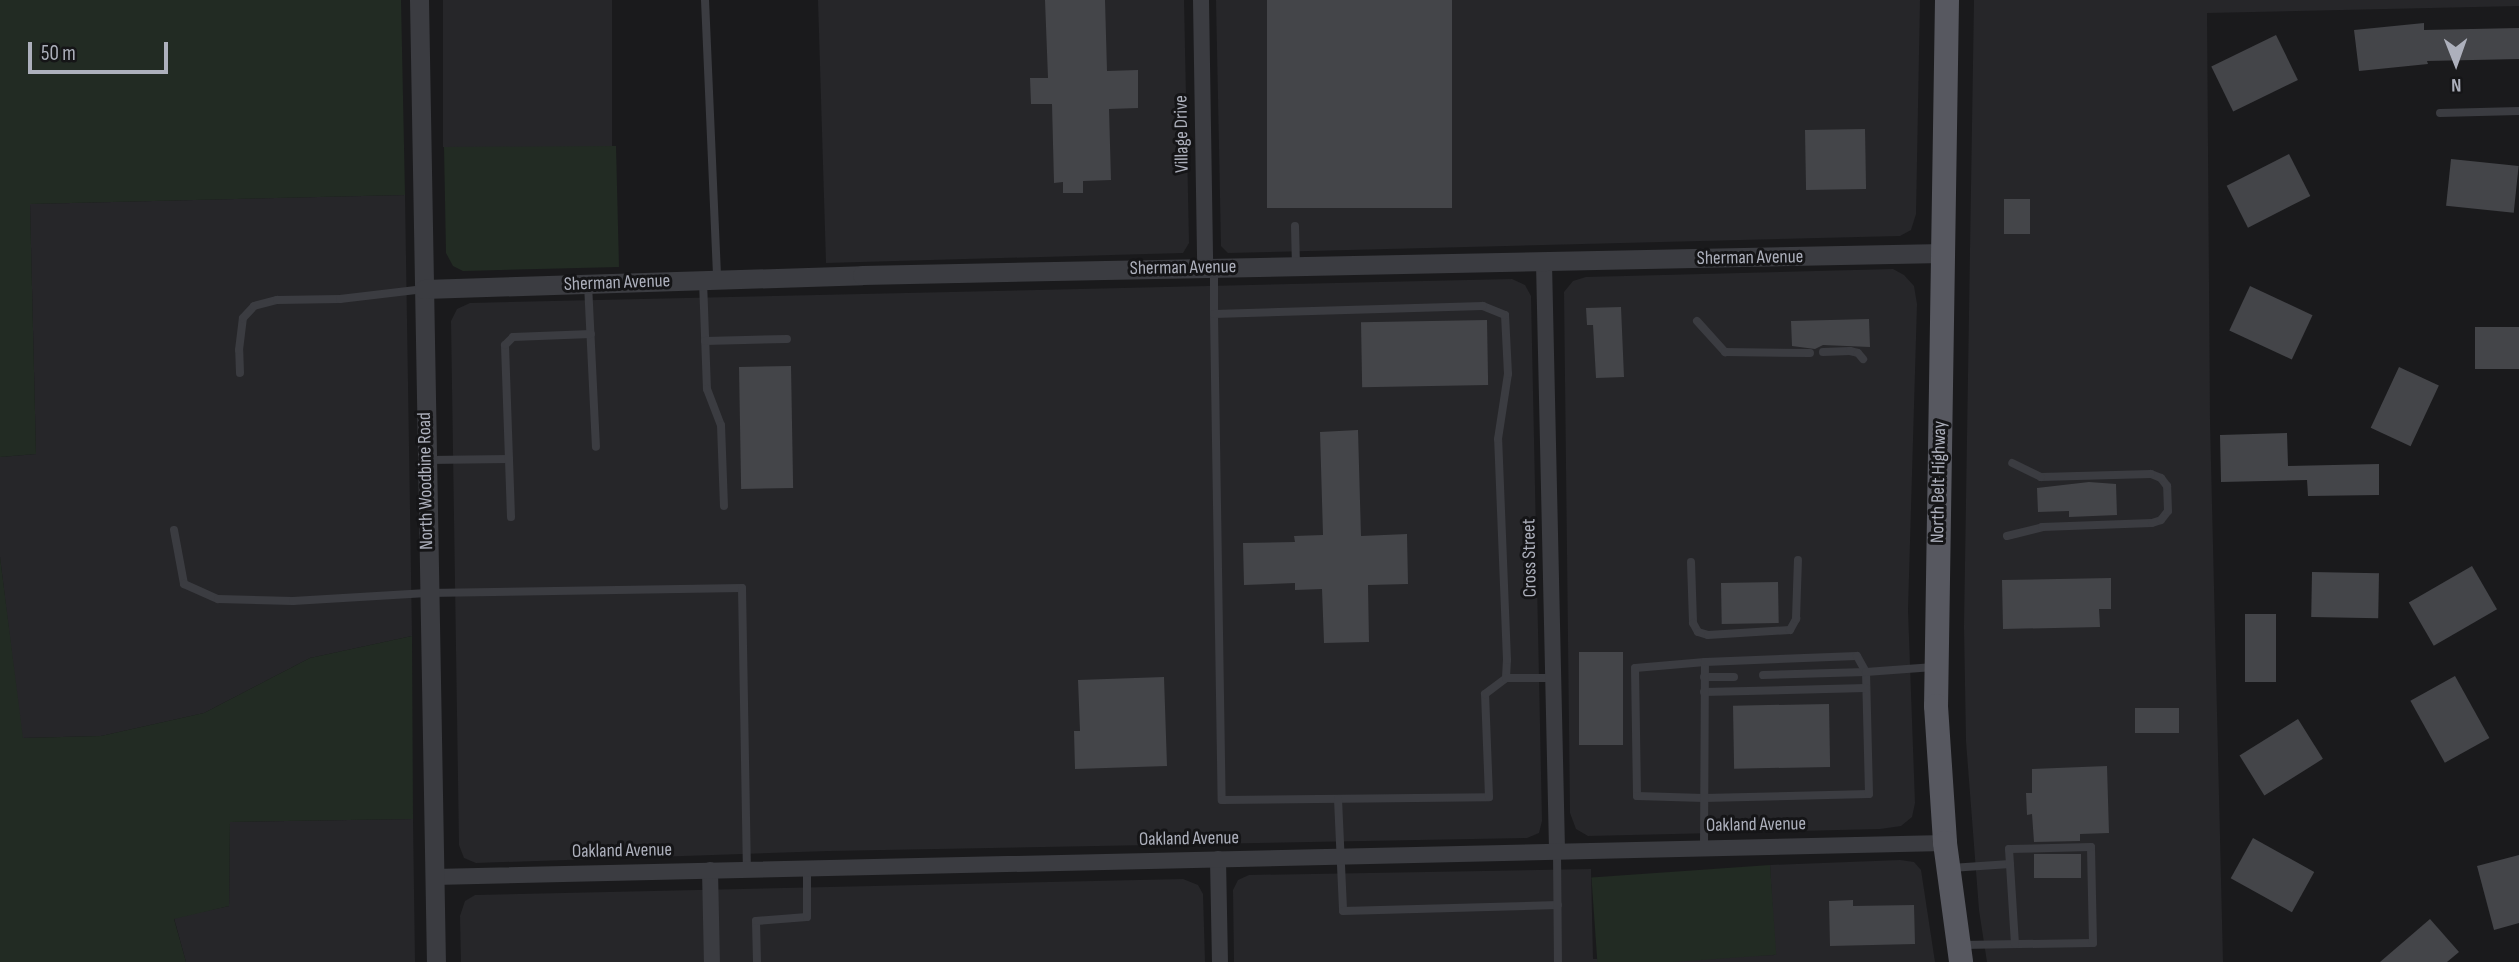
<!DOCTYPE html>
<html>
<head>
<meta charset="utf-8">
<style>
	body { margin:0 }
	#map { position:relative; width:2519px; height:962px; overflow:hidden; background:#1a1a1c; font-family:"Sofia Sans Condensed",sans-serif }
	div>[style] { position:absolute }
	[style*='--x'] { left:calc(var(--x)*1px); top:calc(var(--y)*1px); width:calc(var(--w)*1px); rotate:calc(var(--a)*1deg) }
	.built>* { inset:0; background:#262629; transform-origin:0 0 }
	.green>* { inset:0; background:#222b23; transform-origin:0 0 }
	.building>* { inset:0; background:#444549; transform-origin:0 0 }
	.service>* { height:8px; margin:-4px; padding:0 4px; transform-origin:4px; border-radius:4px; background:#3b3c41 }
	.minor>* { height:16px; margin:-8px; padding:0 8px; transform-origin:8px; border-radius:8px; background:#3b3c41 }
	.tertiary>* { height:19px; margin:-9.5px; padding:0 9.5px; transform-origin:9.5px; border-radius:9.5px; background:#3b3c41 }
	.primary>* { height:24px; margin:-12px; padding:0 12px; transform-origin:12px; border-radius:12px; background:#575860 }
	span { translate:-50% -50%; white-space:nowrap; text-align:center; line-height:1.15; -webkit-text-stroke:6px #151517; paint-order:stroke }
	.street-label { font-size:19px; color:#adb0bc }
	.north { position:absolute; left:2421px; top:28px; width:70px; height:70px; -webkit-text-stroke:5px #151517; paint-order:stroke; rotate:179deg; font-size:19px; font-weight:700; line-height:28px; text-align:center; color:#adb0bc }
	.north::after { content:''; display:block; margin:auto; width:24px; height:32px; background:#adb0bc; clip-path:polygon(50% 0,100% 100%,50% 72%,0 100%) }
	.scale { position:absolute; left:28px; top:42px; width:140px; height:32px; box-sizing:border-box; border:4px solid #adb0bc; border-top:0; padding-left:9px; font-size:21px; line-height:24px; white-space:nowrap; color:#adb0bc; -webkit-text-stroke:5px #151517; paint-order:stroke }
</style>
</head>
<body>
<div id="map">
	<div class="built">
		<div style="left:443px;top:0;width:169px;height:147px"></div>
		<div style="clip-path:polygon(818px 0,1184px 0,1189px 243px,1183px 253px,826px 263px)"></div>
		<div style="clip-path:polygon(1216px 0,1920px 0,1916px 214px,1911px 230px,1900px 236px,1228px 253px,1221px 246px)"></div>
		<div style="clip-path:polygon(1974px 0,2519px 0,2519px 6px,2207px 13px,2210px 421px,2223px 962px,1987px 962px,1979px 910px,1966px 741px,1964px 627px)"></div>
		<div style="clip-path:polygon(405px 195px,412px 636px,310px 658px,204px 713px,101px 736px,22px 738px,0 557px,0 457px,36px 454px,30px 204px)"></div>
		<div style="clip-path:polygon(1893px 269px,1904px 275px,1914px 286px,1917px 304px,1908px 610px,1915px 803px,1912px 817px,1901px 826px,1880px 829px,1588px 836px,1576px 829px,1570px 813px,1564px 292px,1573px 281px,1586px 277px)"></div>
		<div style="clip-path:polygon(1512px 279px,1525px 285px,1531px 296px,1542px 821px,1539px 833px,1527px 838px,829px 851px,476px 863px,464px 858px,459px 845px,451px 321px,457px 309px,470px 303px)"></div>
		<div style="clip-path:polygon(413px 819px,415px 962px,186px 962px,174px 918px,229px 906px,230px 822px)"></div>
		<div style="clip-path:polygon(1900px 860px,1914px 862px,1921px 870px,1935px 962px,1234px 962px,1233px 890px,1238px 880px,1249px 875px,1591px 869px,1593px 959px,1775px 955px,1770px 865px)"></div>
		<div style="clip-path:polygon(1183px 879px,1198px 885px,1203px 894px,1205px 962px,461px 962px,460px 916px,465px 901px,475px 895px)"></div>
	</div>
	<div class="green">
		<div style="clip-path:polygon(0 0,401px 0,405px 195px,30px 204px,36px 454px,0 457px)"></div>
		<div style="clip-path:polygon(616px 146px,619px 267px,463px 271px,453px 266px,446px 253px,444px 147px)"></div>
		<div style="clip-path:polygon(0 557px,23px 738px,101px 736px,204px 713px,310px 658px,412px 636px,413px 819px,230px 822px,229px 906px,174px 919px,186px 962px,0 962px)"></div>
		<div style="left:1770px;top:865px;width:90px;height:179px;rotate:86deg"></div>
	</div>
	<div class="building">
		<div style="clip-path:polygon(1045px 0,1105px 0,1107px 71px,1138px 70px,1138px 108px,1109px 109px,1111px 180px,1083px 181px,1083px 193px,1063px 193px,1063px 182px,1054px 183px,1052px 104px,1031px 104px,1030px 78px,1048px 78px)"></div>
		<div style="left:1267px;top:0;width:185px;height:208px"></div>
		<div style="clip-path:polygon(2424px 23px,2424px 30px,2519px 28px,2519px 59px,2427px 61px,2428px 64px,2359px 71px,2354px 30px)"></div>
		<div style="left:2276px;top:35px;width:50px;height:72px;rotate:64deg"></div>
		<div style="left:1865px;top:129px;width:60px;height:60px;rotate:89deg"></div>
		<div style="left:2289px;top:154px;width:47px;height:70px;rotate:63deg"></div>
		<div style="left:2451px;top:159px;width:68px;height:47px;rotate:6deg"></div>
		<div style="left:2004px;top:199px;width:26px;height:35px"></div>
		<div style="left:2250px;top:286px;width:69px;height:49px;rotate:25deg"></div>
		<div style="clip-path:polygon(1621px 307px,1624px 377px,1596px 378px,1593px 325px,1587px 325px,1586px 308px)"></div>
		<div style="clip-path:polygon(1869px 319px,1870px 347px,1823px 345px,1815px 349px,1792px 346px,1791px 321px)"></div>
		<div style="left:1487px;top:320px;width:65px;height:126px;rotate:89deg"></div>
		<div style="left:2519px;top:327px;width:42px;height:44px;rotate:90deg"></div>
		<div style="left:791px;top:366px;width:122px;height:52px;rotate:89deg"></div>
		<div style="left:2399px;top:367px;width:44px;height:67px;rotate:25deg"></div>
		<div style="clip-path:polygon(1358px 430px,1361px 536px,1407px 534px,1408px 584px,1368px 585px,1369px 642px,1324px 643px,1322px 589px,1295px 590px,1295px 583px,1244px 585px,1243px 543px,1295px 542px,1294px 536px,1323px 535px,1320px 432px)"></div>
		<div style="clip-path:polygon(2287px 433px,2288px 466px,2379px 464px,2379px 495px,2308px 496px,2307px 480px,2221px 482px,2220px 435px)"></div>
		<div style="clip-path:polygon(2089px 482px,2116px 484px,2117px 515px,2069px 517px,2069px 511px,2038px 512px,2037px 488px)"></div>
		<div style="left:2472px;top:566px;width:50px;height:73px;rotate:60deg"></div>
		<div style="left:2312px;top:572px;width:67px;height:45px;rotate:1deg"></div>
		<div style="clip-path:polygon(2111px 578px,2111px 609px,2099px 609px,2100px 627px,2003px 629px,2002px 580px)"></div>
		<div style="left:1778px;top:582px;width:41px;height:57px;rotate:89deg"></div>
		<div style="left:2276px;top:614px;width:68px;height:31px;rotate:90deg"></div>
		<div style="left:1579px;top:652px;width:44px;height:93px"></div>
		<div style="left:2455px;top:676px;width:71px;height:51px;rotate:61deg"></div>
		<div style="clip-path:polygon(1164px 677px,1167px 766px,1075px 769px,1074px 731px,1080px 731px,1078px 680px)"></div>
		<div style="left:1829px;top:704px;width:63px;height:96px;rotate:89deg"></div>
		<div style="left:2179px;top:708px;width:25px;height:44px;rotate:90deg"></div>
		<div style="left:2298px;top:719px;width:47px;height:69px;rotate:58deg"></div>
		<div style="clip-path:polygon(2107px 766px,2109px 833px,2080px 834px,2080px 841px,2034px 842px,2032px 814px,2027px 815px,2026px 793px,2032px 793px,2032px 769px)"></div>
		<div style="left:2253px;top:838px;width:70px;height:46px;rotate:29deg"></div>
		<div style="left:2081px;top:854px;width:24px;height:47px;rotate:90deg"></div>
		<div style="clip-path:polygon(2519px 855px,2519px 923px,2494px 930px,2477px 866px)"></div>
		<div style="clip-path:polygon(1853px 900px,1853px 906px,1914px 905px,1915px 944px,1830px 946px,1829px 901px)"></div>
		<div style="clip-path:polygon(2430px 919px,2459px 952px,2447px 962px,2380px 962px)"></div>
	</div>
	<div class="service">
		<div style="--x:705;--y:0;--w:280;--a:87.5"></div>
		<div style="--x:2440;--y:113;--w:79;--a:-1.5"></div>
		<div style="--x:1295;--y:226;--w:40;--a:88.6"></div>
		<div style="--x:1214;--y:267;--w:47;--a:90"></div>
		<div style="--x:1214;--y:314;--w:486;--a:89.1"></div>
		<div style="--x:1222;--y:800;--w:267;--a:-0.6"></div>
		<div style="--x:1489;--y:797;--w:103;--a:-92.2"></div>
		<div style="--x:1485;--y:694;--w:26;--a:-37"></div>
		<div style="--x:1506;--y:678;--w:18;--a:-87"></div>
		<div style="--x:1507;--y:660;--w:221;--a:-92.3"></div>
		<div style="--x:1498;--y:439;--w:66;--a:-81.3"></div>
		<div style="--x:1508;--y:374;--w:59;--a:-92.9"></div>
		<div style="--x:1505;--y:315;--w:24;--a:-158"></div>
		<div style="--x:1483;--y:306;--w:269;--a:178.3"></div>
		<div style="--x:703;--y:281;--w:108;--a:87.9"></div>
		<div style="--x:707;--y:389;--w:39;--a:69"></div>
		<div style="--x:721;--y:425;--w:81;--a:87.9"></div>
		<div style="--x:588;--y:284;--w:163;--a:87.2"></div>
		<div style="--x:1697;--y:321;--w:42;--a:47.9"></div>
		<div style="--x:1725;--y:352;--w:85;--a:0.7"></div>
		<div style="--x:705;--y:341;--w:82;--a:-1.4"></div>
		<div style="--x:1823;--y:352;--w:27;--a:-2"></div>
		<div style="--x:1850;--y:351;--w:8;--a:14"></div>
		<div style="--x:1858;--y:353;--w:8;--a:50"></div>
		<div style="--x:240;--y:373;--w:23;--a:-92"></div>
		<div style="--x:239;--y:350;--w:32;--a:-83"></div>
		<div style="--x:243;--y:318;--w:16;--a:-47"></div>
		<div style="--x:254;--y:306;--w:24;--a:-15"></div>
		<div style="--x:277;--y:300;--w:63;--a:-0.9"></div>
		<div style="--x:340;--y:299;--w:85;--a:-6.8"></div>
		<div style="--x:428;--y:460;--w:81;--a:-0.7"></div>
		<div style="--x:511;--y:517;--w:172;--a:-92"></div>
		<div style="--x:505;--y:345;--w:11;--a:-45"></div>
		<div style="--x:513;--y:337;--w:78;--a:-2.2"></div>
		<div style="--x:174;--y:530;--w:55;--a:79.5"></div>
		<div style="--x:184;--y:584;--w:37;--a:24"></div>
		<div style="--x:218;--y:599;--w:75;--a:1.5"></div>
		<div style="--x:293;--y:601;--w:134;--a:-3.4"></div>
		<div style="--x:427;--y:593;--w:315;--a:-0.9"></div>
		<div style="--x:742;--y:588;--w:281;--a:89"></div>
		<div style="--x:2007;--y:536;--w:36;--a:-14"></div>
		<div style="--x:2042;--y:527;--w:110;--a:-2.1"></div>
		<div style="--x:2152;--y:523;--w:9;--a:-18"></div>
		<div style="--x:2161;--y:520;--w:11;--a:-52"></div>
		<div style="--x:2168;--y:511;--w:25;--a:-92"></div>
		<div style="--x:2167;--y:486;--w:10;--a:-127"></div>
		<div style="--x:2161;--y:478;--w:11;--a:-158"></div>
		<div style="--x:2151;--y:474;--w:110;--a:178.4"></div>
		<div style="--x:2041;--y:477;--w:32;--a:-154"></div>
		<div style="--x:1691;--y:562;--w:61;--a:88.1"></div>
		<div style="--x:1693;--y:623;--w:10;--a:61"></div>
		<div style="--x:1698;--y:632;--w:10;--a:17"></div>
		<div style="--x:1708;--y:635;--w:82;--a:-3.5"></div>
		<div style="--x:1790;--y:630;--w:13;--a:-61"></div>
		<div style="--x:1796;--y:619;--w:59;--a:-88.1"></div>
		<div style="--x:1705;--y:662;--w:70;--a:175.1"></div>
		<div style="--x:1635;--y:668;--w:128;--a:89.1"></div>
		<div style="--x:1637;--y:796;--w:67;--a:1.7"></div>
		<div style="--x:1704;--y:798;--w:165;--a:-1.4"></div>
		<div style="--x:1869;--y:794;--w:122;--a:-91.4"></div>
		<div style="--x:1866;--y:672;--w:103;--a:178.3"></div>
		<div style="--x:1704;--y:677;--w:30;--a:0"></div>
		<div style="--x:1506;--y:678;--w:48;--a:0"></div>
		<div style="--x:1704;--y:692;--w:162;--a:-1.4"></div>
		<div style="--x:1338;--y:799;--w:112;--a:87.4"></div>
		<div style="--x:1343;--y:911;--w:215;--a:-1.6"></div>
		<div style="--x:1704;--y:847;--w:185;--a:-89.7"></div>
		<div style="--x:1705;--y:662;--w:152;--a:-2.3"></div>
		<div style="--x:1857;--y:656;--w:18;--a:61"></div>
		<div style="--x:1866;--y:672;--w:68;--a:-4.2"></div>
		<div style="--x:1557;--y:851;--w:111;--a:89.5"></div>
		<div style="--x:1951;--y:868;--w:59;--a:-3.9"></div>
		<div style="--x:1962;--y:945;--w:131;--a:-0.9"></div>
		<div style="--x:2093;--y:943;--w:96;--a:-91.2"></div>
		<div style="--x:2091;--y:847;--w:82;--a:178.6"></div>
		<div style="--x:2009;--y:849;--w:95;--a:86.4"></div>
		<div style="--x:757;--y:962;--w:41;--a:-91.4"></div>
		<div style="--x:756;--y:921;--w:51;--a:-4.5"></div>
		<div style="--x:807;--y:917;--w:48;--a:-90"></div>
	</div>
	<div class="minor">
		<div style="--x:1201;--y:0;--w:268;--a:89.1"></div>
		<div style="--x:1544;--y:263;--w:588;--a:88.73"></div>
		<div style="--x:1218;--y:859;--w:103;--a:88.9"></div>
		<div style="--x:710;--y:870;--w:92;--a:88.8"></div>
		<div style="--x:434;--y:877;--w:1511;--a:-1.29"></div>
	</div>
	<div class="tertiary">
		<div style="--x:419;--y:0;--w:962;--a:88.99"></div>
		<div style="--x:424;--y:289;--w:438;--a:-1.8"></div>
		<div style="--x:862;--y:275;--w:1081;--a:-1.17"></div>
	</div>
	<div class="primary">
		<div style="--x:1947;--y:0;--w:706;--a:90.89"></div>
		<div style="--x:1936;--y:706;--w:137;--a:86.2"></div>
		<div style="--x:1945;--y:843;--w:120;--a:82.3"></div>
	</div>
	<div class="street-label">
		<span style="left:1182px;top:134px;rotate:-91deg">Village Drive</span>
		<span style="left:1750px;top:258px;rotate:-1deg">Sherman Avenue</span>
		<span style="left:1183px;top:268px;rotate:-1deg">Sherman Avenue</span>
		<span style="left:617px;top:283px;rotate:-2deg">Sherman Avenue</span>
		<span style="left:426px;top:481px;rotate:-91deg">North Woodbine Road</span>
		<span style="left:1939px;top:482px;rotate:-89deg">North Belt Highway</span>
		<span style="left:1530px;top:558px;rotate:-91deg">Cross Street</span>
		<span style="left:1756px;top:825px;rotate:-1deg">Oakland Avenue</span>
		<span style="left:1189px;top:839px;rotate:-1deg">Oakland Avenue</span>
		<span style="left:622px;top:851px;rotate:-1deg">Oakland Avenue</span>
	</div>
	<div class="north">N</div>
	<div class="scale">50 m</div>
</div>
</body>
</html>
